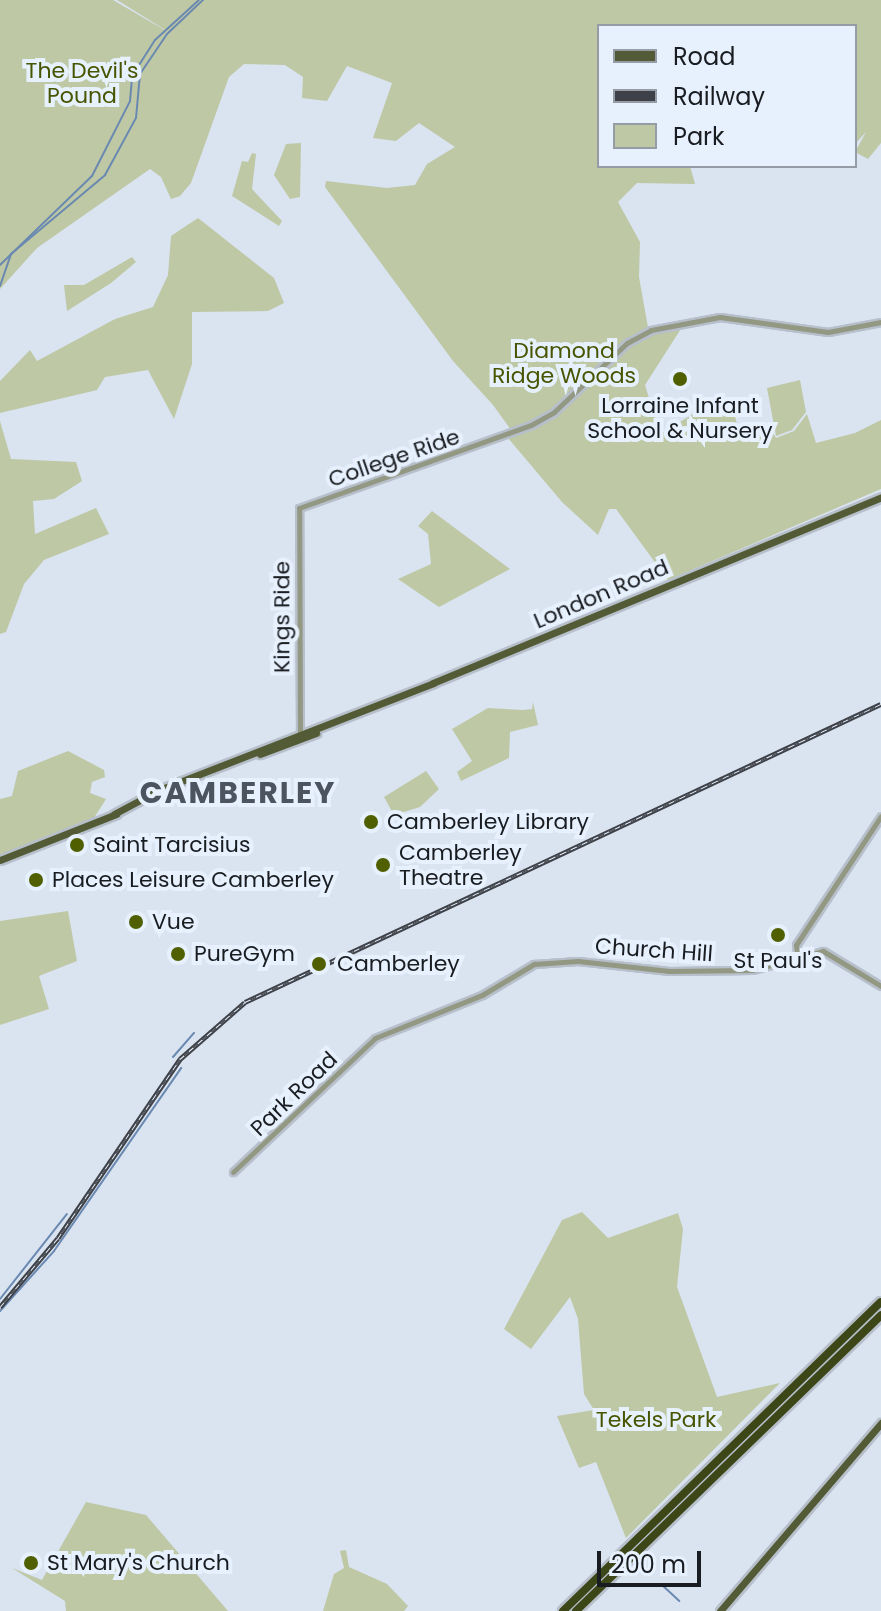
<!DOCTYPE html>
<html>
<head>
<meta charset="utf-8">
<style>
	body { margin:0 }
	#map { position:relative; width:881px; height:1611px; overflow:hidden; background:#dae3f0; font-family:Poppins,sans-serif }
	div>[style] { position:absolute }
	[style*='--x'] { left:calc(var(--x)*1px); top:calc(var(--y)*1px); width:calc(var(--w)*1px); rotate:calc(var(--a)*1deg) }
	.green>* { inset:0; background:#bec8a5 }
	.stream>* { height:2px; margin:-1px; padding:0 1px; transform-origin:1px; border-radius:1px; background:#6a89b1 }
	.roads { filter:drop-shadow(2px 0 #b7bfcb) drop-shadow(-2px 0 #b7bfcb) drop-shadow(0 2px #b7bfcb) drop-shadow(0 -2px #b7bfcb) }
	.tertiary>* { height:5px; margin:-2.5px; padding:0 2.5px; transform-origin:2.5px; border-radius:2.5px; background:#939883 }
	.primary>* { height:7px; margin:-3.5px; padding:0 3.5px; transform-origin:3.5px; border-radius:3.5px; background:#525b35 }
	.motorway>* { height:8px; margin:-4px; padding:0 4px; transform-origin:4px; border-radius:4px; background:#3c4617 }
	.rail>* { height:5px; margin-top:-2.5px; transform-origin:0; background:repeating-linear-gradient(90deg,#e7f1fe 0 6px,#3e4248 0 12px); box-sizing:border-box; border-block:2px solid #3e4248 }
	.dots>* { width:22px; height:22px; translate:-50% -50%; box-sizing:border-box; border:4px solid #e7f1fe; border-radius:50% }
	span { translate:-50% -50%; white-space:nowrap; text-align:center; line-height:1.15; -webkit-text-stroke:8px #e7f1fe; paint-order:stroke }
	.park-label { font-size:22px; color:#485500 }
	.poi-label { font-size:22px; color:#191c20 }
	.left { translate:0 -50%; text-align:left }
	.street-label { font-size:22px; color:#191c20 }
	.district-label { font-size:30px; color:#4c545f; font-weight:700; letter-spacing:2px }
	.legend { position:absolute; left:597px; top:24px; width:260px; height:144px; box-sizing:border-box; background:#e7f1fe; border:2px solid #959ca5; margin:0; padding:10px 14px; list-style:none; font-size:24px; color:#191c20 }
	.legend li { display:flex; align-items:center; gap:16px; height:40px }
	.legend b { width:40px; border:2px solid #959ca5 }
	.scale { position:absolute; left:597px; top:1551px; width:104px; height:36px; box-sizing:border-box; border:4px solid #191c20; border-top:0; padding-left:10px; font-size:24px; line-height:28px; white-space:nowrap; color:#191c20; -webkit-text-stroke:6px #e7f1fe; paint-order:stroke }
</style>
</head>
<body>
<div id="map">
	<div class="green">
		<div style="clip-path:polygon(0 0,113px 0,175px 36px,117px 0,881px 0,881px 143px,868px 159px,855px 152px,866px 132px,855px 144px,855px 26px,599px 26px,599px 166px,690px 166px,695px 184px,637px 183px,618px 202px,640px 242px,639px 277px,649px 333px,684px 324px,645px 385px,660px 434px,718px 399px,723px 415px,734px 413px,739px 431px,769px 426px,776px 438px,794px 431px,807px 414px,816px 443px,855px 433px,881px 420px,881px 489px,668px 580px,616px 509px,609px 509px,598px 535px,562px 502px,508px 438px,511px 430px,493px 405px,453px 361px,325px 187px,326px 181px,387px 188px,415px 185px,427px 164px,455px 147px,419px 123px,396px 141px,373px 138px,392px 83px,347px 66px,327px 101px,302px 98px,303px 77px,285px 65px,244px 64px,229px 77px,191px 183px,180px 196px,171px 199px,161px 177px,150px 169px,37px 248px,0 289px)"></div>
		<div style="clip-path:polygon(301px 143px,300px 197px,290px 199px,274px 175px,286px 144px)"></div>
		<div style="clip-path:polygon(252px 153px,256px 154px,252px 189px,282px 221px,279px 226px,232px 196px,242px 161px,248px 162px)"></div>
		<div style="clip-path:polygon(198px 218px,274px 278px,284px 303px,268px 311px,192px 312px,192px 364px,174px 419px,148px 370px,105px 377px,97px 390px,0 413px,0 381px,30px 350px,37px 361px,115px 319px,153px 307px,168px 275px,171px 236px)"></div>
		<div style="clip-path:polygon(132px 257px,136px 262px,111px 283px,67px 311px,64px 285px,84px 285px)"></div>
		<div style="clip-path:polygon(800px 380px,806px 412px,792px 430px,776px 436px,767px 388px)"></div>
		<div style="clip-path:polygon(0 421px,11px 459px,76px 462px,82px 481px,54px 499px,33px 501px,35px 534px,96px 508px,109px 534px,44px 560px,24px 584px,6px 632px,0 634px)"></div>
		<div style="clip-path:polygon(432px 511px,510px 569px,439px 607px,398px 579px,431px 564px,428px 534px,418px 526px)"></div>
		<div style="clip-path:polygon(533px 702px,538px 725px,510px 732px,509px 758px,461px 781px,457px 772px,472px 761px,452px 729px,488px 708px,523px 710px,532px 709px)"></div>
		<div style="clip-path:polygon(68px 751px,104px 770px,105px 777px,92px 782px,90px 793px,106px 799px,94px 818px,0 857px,0 799px,12px 796px,18px 771px)"></div>
		<div style="clip-path:polygon(426px 771px,439px 789px,420px 807px,394px 815px,384px 797px)"></div>
		<div style="clip-path:polygon(68px 911px,77px 961px,39px 976px,49px 1009px,0 1025px,0 921px)"></div>
		<div style="clip-path:polygon(582px 1212px,608px 1238px,678px 1213px,683px 1229px,677px 1287px,717px 1397px,780px 1383px,626px 1538px,596px 1462px,579px 1468px,557px 1416px,594px 1410px,584px 1394px,578px 1319px,570px 1297px,531px 1349px,504px 1329px,562px 1220px)"></div>
		<div style="clip-path:polygon(86px 1502px,146px 1515px,228px 1611px,66px 1611px,65px 1601px,12px 1568px,42px 1580px)"></div>
		<div style="clip-path:polygon(346px 1550px,349px 1567px,387px 1584px,408px 1606px,404px 1611px,323px 1611px,334px 1574px,344px 1568px,340px 1551px)"></div>
	</div>
	<div class="stream">
		<div style="--x:0;--y:265;--w:128;--a:-44.1"></div>
		<div style="--x:92;--y:176;--w:84;--a:-63.1"></div>
		<div style="--x:130;--y:101;--w:25;--a:-85"></div>
		<div style="--x:132;--y:76;--w:43;--a:-57.4"></div>
		<div style="--x:155;--y:40;--w:59;--a:-42.3"></div>
		<div style="--x:0;--y:286;--w:34;--a:-71"></div>
		<div style="--x:11;--y:254;--w:123;--a:-40"></div>
		<div style="--x:105;--y:175;--w:65;--a:-61.5"></div>
		<div style="--x:136;--y:118;--w:44;--a:-84.8"></div>
		<div style="--x:140;--y:74;--w:48;--a:-56"></div>
		<div style="--x:167;--y:34;--w:50;--a:-43.4"></div>
		<div style="--x:173;--y:1057;--w:32;--a:-49"></div>
		<div style="--x:0;--y:1299;--w:108;--a:-51.8"></div>
		<div style="--x:0;--y:1311;--w:81;--a:-48"></div>
		<div style="--x:54;--y:1251;--w:223;--a:-55.2"></div>
		<div style="--x:661;--y:1584;--w:25;--a:43"></div>
	</div>
	<div class="roads">
		<div class="tertiary">
			<div style="--x:300;--y:739;--w:231;--a:-90.2"></div>
			<div style="--x:299;--y:508;--w:246;--a:-19.7"></div>
			<div style="--x:531;--y:425;--w:26;--a:-29"></div>
			<div style="--x:554;--y:412;--w:100;--a:-43.4"></div>
			<div style="--x:627;--y:343;--w:27;--a:-28"></div>
			<div style="--x:651;--y:330;--w:70;--a:-10.7"></div>
			<div style="--x:720;--y:317;--w:109;--a:7.9"></div>
			<div style="--x:828;--y:332;--w:54;--a:-10.7"></div>
			<div style="--x:798;--y:958;--w:13;--a:-99"></div>
			<div style="--x:796;--y:945;--w:154;--a:-56.6"></div>
			<div style="--x:233;--y:1172;--w:195;--a:-43.3"></div>
			<div style="--x:375;--y:1038;--w:115;--a:-21.9"></div>
			<div style="--x:482;--y:995;--w:61;--a:-30.8"></div>
			<div style="--x:534;--y:964;--w:44;--a:-3.9"></div>
			<div style="--x:578;--y:961;--w:92;--a:6.3"></div>
			<div style="--x:669;--y:971;--w:83;--a:-0.7"></div>
			<div style="--x:752;--y:970;--w:73;--a:-15"></div>
			<div style="--x:823;--y:951;--w:68;--a:31.1"></div>
		</div>
		<div class="primary">
			<div style="--x:260;--y:754;--w:60;--a:-20.6"></div>
			<div style="--x:114;--y:814;--w:51;--a:-28.1"></div>
			<div style="--x:159;--y:790;--w:294;--a:-21.3"></div>
			<div style="--x:433;--y:683;--w:485;--a:-22.5"></div>
			<div style="--x:0;--y:860;--w:125;--a:-21.6"></div>
			<div style="--x:720;--y:1611;--w:248;--a:-49.4"></div>
		</div>
		<div class="motorway">
			<div style="--x:563;--y:1611;--w:443;--a:-44.2"></div>
			<div style="--x:576;--y:1611;--w:425;--a:-44.1"></div>
		</div>
	</div>
	<div class="rail">
		<div style="--x:0;--y:1307;--w:90;--a:-50"></div>
		<div style="--x:58;--y:1238;--w:217;--a:-55.7"></div>
		<div style="--x:180;--y:1059;--w:86;--a:-41.2"></div>
		<div style="--x:245;--y:1002;--w:702;--a:-25.11"></div>
	</div>
	<div class="dots">
		<div style="left:680px;top:379px;background:#505f00"></div>
		<div style="left:371px;top:822px;background:#505f00"></div>
		<div style="left:77px;top:845px;background:#505f00"></div>
		<div style="left:383px;top:865px;background:#505f00"></div>
		<div style="left:36px;top:880px;background:#505f00"></div>
		<div style="left:136px;top:922px;background:#505f00"></div>
		<div style="left:778px;top:935px;background:#505f00"></div>
		<div style="left:178px;top:954px;background:#505f00"></div>
		<div style="left:319px;top:964px;background:#505f00"></div>
		<div style="left:31px;top:1563px;background:#505f00"></div>
	</div>
	<div class="park-label">
		<span style="left:82px;top:83px">The Devil's<br>Pound</span>
		<span style="left:564px;top:363px">Diamond<br>Ridge Woods</span>
		<span style="left:656px;top:1420px">Tekels Park</span>
	</div>
	<div class="poi-label">
		<span style="left:680px;top:418px">Lorraine Infant<br>School &amp; Nursery</span>
		<span class="left" style="left:387px;top:822px">Camberley Library</span>
		<span class="left" style="left:93px;top:845px">Saint Tarcisius</span>
		<span class="left" style="left:399px;top:865px">Camberley<br>Theatre</span>
		<span class="left" style="left:52px;top:880px">Places Leisure Camberley</span>
		<span class="left" style="left:152px;top:922px">Vue</span>
		<span class="left" style="left:194px;top:954px">PureGym</span>
		<span style="left:778px;top:961px">St Paul's</span>
		<span class="left" style="left:337px;top:964px">Camberley</span>
		<span class="left" style="left:47px;top:1563px">St Mary's Church</span>
	</div>
	<div class="street-label">
		<span style="left:394px;top:458px;rotate:-19deg">College Ride</span>
		<span style="left:601px;top:594px;rotate:-23deg">London Road</span>
		<span style="left:282px;top:617px;rotate:-90deg">Kings Ride</span>
		<span style="left:654px;top:950px;rotate:4deg">Church Hill</span>
		<span style="left:294px;top:1094px;rotate:-44deg">Park Road</span>
	</div>
	<div class="district-label">
		<span style="left:238px;top:793px">CAMBERLEY</span>
	</div>
	<ul class="legend">
	<li><b style="height:10px;background:#525b35"></b>Road</li>
	<li><b style="height:10px;background:#3e4248"></b>Railway</li>
	<li><b style="height:22px;background:#bec8a5"></b>Park</li>
	</ul>
	<div class="scale">200 m</div>
</div>
</body>
</html>
